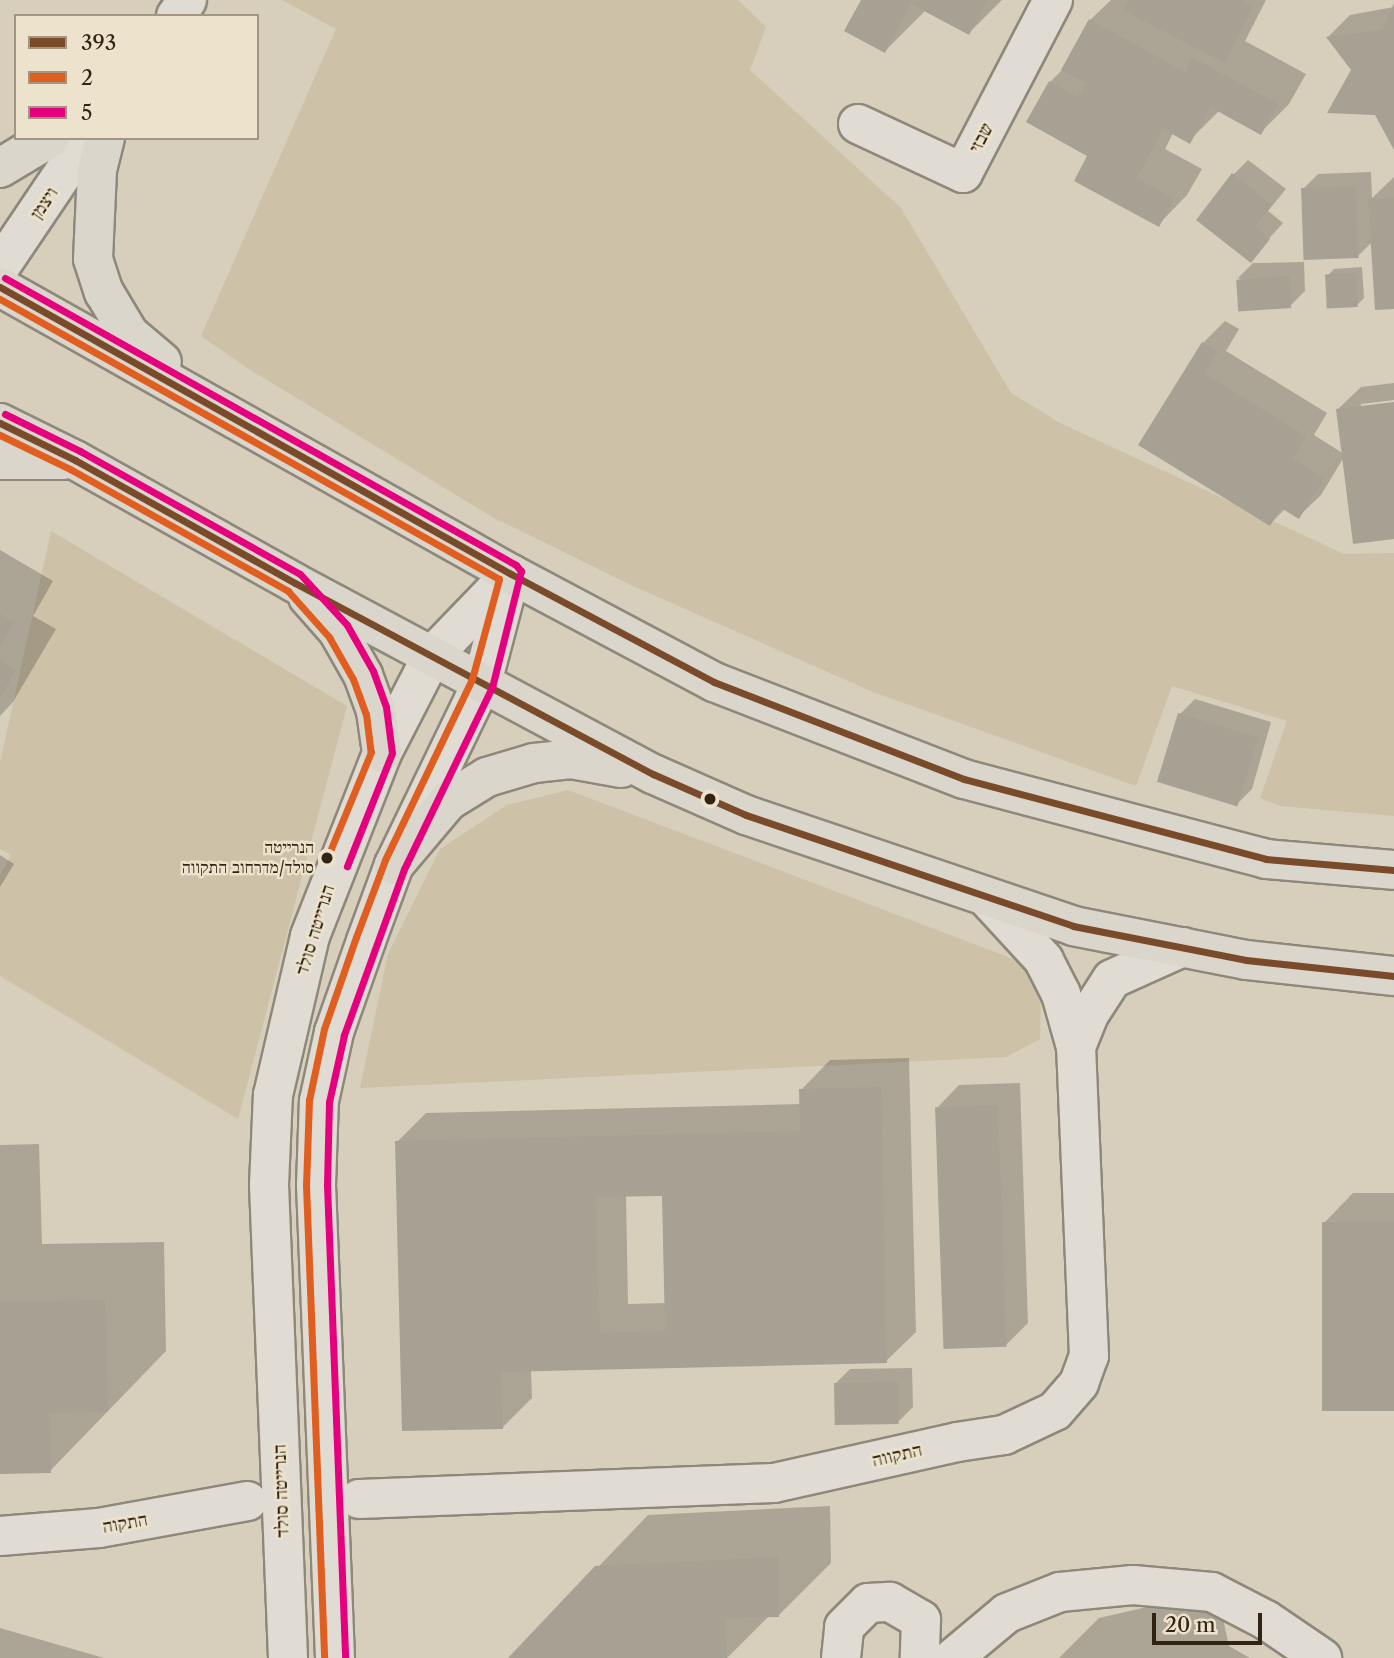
<!DOCTYPE html>
<html>
<head>
<meta charset="utf-8">
<style>
	body { margin:0 }
	#map { position:relative; width:1394px; height:1658px; overflow:hidden; background:#d7cfbc; font-family:"Libre Caslon Text","Frank Ruhl Libre",serif }
	div>[style] { position:absolute }
	[style*='--x'] { left:calc(var(--x)*1px); top:calc(var(--y)*1px); width:calc(var(--w)*1px); rotate:calc(var(--a)*1deg) }
	.green>* { inset:0; background:#cdc1a7 }
	.shadow>* { inset:0; background:#0003 }
	.building>* { inset:0; background:#a7a193; transform-origin:0 0 }
	.roads { filter:drop-shadow(2px 0 #8e887b) drop-shadow(-2px 0 #8e887b) drop-shadow(0 2px #8e887b) drop-shadow(0 -2px #8e887b) }
	.minor>* { height:38px; margin:-19px; padding:0 19px; transform-origin:19px; border-radius:19px; background:#e0dcd3 }
	.major>* { height:38px; margin:-19px; padding:0 19px; transform-origin:19px; border-radius:19px; background:#dbd6cb }
	.bus-1>* { height:7px; margin:-3.5px; padding:0 3.5px; transform-origin:3.5px; border-radius:3.5px; background:#7a4b2a }
	.bus-2>* { height:7px; margin:-3.5px; padding:0 3.5px; transform-origin:3.5px; border-radius:3.5px; background:#df5e20 }
	.bus-3>* { height:7px; margin:-3.5px; padding:0 3.5px; transform-origin:3.5px; border-radius:3.5px; background:#e5007d }
	.dots>* { width:19px; height:19px; translate:-50% -50%; box-sizing:border-box; border:4px solid #ede2cc; border-radius:50% }
	span { translate:-50% -50%; white-space:nowrap; text-align:center; line-height:1.15; -webkit-text-stroke:5px #ede2cc; paint-order:stroke }
	.bus-label { font-size:17px; color:#322412 }
	.right { translate:-100% -50%; text-align:right }
	.street-label { font-size:19px; color:#322412 }
	.legend { position:absolute; left:14px; top:14px; width:245px; height:126px; box-sizing:border-box; background:#ede2cc; border:2px solid #a29682; margin:0; padding:9px 12px; list-style:none; font-size:21px; color:#322412 }
	.legend li { display:flex; align-items:center; gap:14px; height:35px }
	.legend b { width:35px; border:2px solid #a29682 }
	.scale { position:absolute; left:1152px; top:1613px; width:110px; height:32px; box-sizing:border-box; border:4px solid #322412; border-top:0; padding-left:9px; font-size:21px; line-height:24px; white-space:nowrap; color:#322412; -webkit-text-stroke:5px #ede2cc; paint-order:stroke }
</style>
</head>
<body>
<div id="map">
	<div class="green">
		<div style="clip-path:polygon(282px 0,738px 0,766px 27px,750px 70px,901px 208px,1011px 393px,1060px 423px,1344px 554px,1394px 553px,1394px 816px,1280px 806px,1260px 798px,1287px 721px,1172px 686px,1136px 786px,873px 692px,633px 586px,494px 518px,249px 369px,201px 336px,336px 29px)"></div>
		<div style="clip-path:polygon(51px 531px,347px 706px,238px 1119px,0 976px,0 875px,11px 855px,0 849px,0 763px)"></div>
		<div style="clip-path:polygon(568px 790px,1024px 963px,1041px 991px,1040px 1039px,1006px 1057px,360px 1088px,388px 954px,440px 849px,507px 805px)"></div>
	</div>
	<div class="shadow">
		<div style="clip-path:polygon(863px 0,1002px 0,969px 33px,926px 10px,885px 51px)"></div>
		<div style="clip-path:polygon(1111px 0,1266px 0,1245px 41px,1306px 74px,1289px 104px,1260px 133px,1219px 111px,1189px 141px,1173px 133px,1165px 149px,1202px 169px,1187px 195px,1158px 225px,1090px 155px,1050px 82px,1065px 67px,1090px 20px)"></div>
		<div style="clip-path:polygon(1394px 7px,1394px 146px,1353px 70px,1328px 37px,1350px 15px)"></div>
		<div style="clip-path:polygon(1248px 160px,1286px 189px,1268px 211px,1283px 223px,1250px 260px,1233px 175px)"></div>
		<div style="clip-path:polygon(1371px 172px,1372px 198px,1394px 177px,1394px 307px,1372px 242px,1358px 256px,1303px 189px,1318px 174px)"></div>
		<div style="clip-path:polygon(1304px 262px,1305px 291px,1290px 306px,1238px 278px,1253px 263px)"></div>
		<div style="clip-path:polygon(1362px 267px,1364px 298px,1357px 305px,1327px 276px,1334px 269px)"></div>
		<div style="clip-path:polygon(1225px 321px,1239px 329px,1226px 351px,1327px 413px,1314px 435px,1344px 454px,1338px 409px,1361px 387px,1394px 383px,1394px 400px,1361px 404px,1361px 407px,1394px 403px,1394px 537px,1344px 457px,1321px 495px,1298px 517px,1285px 509px,1270px 524px,1141px 445px,1203px 343px)"></div>
		<div style="clip-path:polygon(0 550px,53px 581px,33px 616px,56px 629px,13px 702px,0 716px)"></div>
		<div style="clip-path:polygon(1195px 699px,1271px 722px,1252px 789px,1237px 804px,1180px 714px)"></div>
		<div style="clip-path:polygon(0 855px,14px 864px,0 887px)"></div>
		<div style="clip-path:polygon(evenodd,909px 1058px,916px 1332px,886px 1361px,531px 1370px,532px 1398px,503px 1427px,397px 1142px,426px 1113px,801px 1104px,801px 1090px,830px 1060px,909px 1058px,664px 1194px,667px 1303px,628px 1304px,626px 1195px,664px 1194px)"></div>
		<div style="clip-path:polygon(1020px 1083px,1028px 1323px,1005px 1346px,937px 1108px,959px 1085px)"></div>
		<div style="clip-path:polygon(39px 1144px,42px 1244px,164px 1242px,166px 1351px,50px 1471px,0 1473px,0 1145px)"></div>
		<div style="clip-path:polygon(1353px 1193px,1394px 1193px,1394px 1410px,1324px 1223px)"></div>
		<div style="clip-path:polygon(912px 1368px,913px 1407px,898px 1422px,835px 1384px,850px 1369px)"></div>
		<div style="clip-path:polygon(830px 1506px,831px 1563px,779px 1615px,770px 1615px,727px 1658px,511px 1658px,648px 1515px)"></div>
		<div style="clip-path:polygon(1217px 1591px,1229px 1646px,1250px 1658px,1059px 1658px,1099px 1618px)"></div>
		<div style="clip-path:polygon(0 1628px,104px 1658px,0 1658px)"></div>
	</div>
	<div class="building">
		<div style="clip-path:polygon(861px 0,988px 0,969px 35px,911px 4px,885px 53px,844px 31px)"></div>
		<div style="clip-path:polygon(1129px 0,1241px 0,1253px 7px,1225px 63px,1124px 11px)"></div>
		<div style="clip-path:polygon(1394px 3px,1394px 150px,1375px 115px,1327px 113px,1351px 70px,1326px 37px,1382px 30px)"></div>
		<div style="clip-path:polygon(1089px 19px,1185px 72px,1192px 57px,1278px 104px,1261px 135px,1210px 107px,1190px 144px,1163px 129px,1137px 178px,1174px 199px,1159px 227px,1074px 181px,1087px 156px,1026px 122px,1049px 81px,1078px 97px,1086px 83px,1061px 70px)"></div>
		<div style="clip-path:polygon(1232px 173px,1272px 205px,1255px 227px,1270px 239px,1251px 263px,1196px 220px)"></div>
		<div style="left:1356px;top:186px;width:72px;height:55px;rotate:88deg"></div>
		<div style="clip-path:polygon(1394px 198px,1394px 309px,1375px 310px,1368px 199px)"></div>
		<div style="left:1356px;top:273px;width:34px;height:31px;rotate:87deg"></div>
		<div style="left:1289px;top:276px;width:32px;height:53px;rotate:86deg"></div>
		<div style="clip-path:polygon(1202px 342px,1218px 352px,1205px 374px,1306px 436px,1293px 458px,1324px 478px,1299px 519px,1281px 508px,1270px 526px,1138px 445px)"></div>
		<div style="clip-path:polygon(1394px 402px,1394px 539px,1353px 544px,1336px 409px)"></div>
		<div style="clip-path:polygon(0 614px,14px 622px,0 647px)"></div>
		<div style="clip-path:polygon(0 660px,16px 670px,0 698px)"></div>
		<div style="left:1178px;top:713px;width:84px;height:72px;rotate:17deg"></div>
		<div style="clip-path:polygon(evenodd,881px 1087px,887px 1363px,502px 1372px,503px 1429px,402px 1431px,395px 1141px,800px 1131px,799px 1089px,881px 1087px,662px 1196px,665px 1331px,600px 1333px,596px 1197px,662px 1196px)"></div>
		<div style="left:998px;top:1105px;width:242px;height:63px;rotate:88deg"></div>
		<div style="left:1322px;top:1222px;width:72px;height:189px"></div>
		<div style="clip-path:polygon(105px 1300px,108px 1412px,49px 1413px,51px 1473px,0 1474px,0 1302px)"></div>
		<div style="left:898px;top:1382px;width:42px;height:64px;rotate:89deg"></div>
		<div style="clip-path:polygon(778px 1557px,779px 1617px,726px 1618px,727px 1658px,508px 1658px,595px 1566px)"></div>
	</div>
	<div class="roads">
		<div class="minor">
			<div style="--x:176;--y:16;--w:19;--a:-55"></div>
			<div style="--x:858;--y:124;--w:116;--a:25"></div>
			<div style="--x:963;--y:173;--w:195;--a:-62.5"></div>
			<div style="--x:0;--y:267;--w:156;--a:-56"></div>
			<div style="--x:1076;--y:1047;--w:37;--a:-68"></div>
			<div style="--x:1090;--y:1013;--w:40;--a:-57.1"></div>
			<div style="--x:1112;--y:979;--w:78;--a:-24.3"></div>
			<div style="--x:359;--y:1499;--w:415;--a:-2.2"></div>
			<div style="--x:774;--y:1483;--w:188;--a:-12.6"></div>
			<div style="--x:957;--y:1442;--w:48;--a:-8.5"></div>
			<div style="--x:1004;--y:1435;--w:56;--a:-25.2"></div>
			<div style="--x:1055;--y:1411;--w:37;--a:-49"></div>
			<div style="--x:1079;--y:1383;--w:29;--a:-70"></div>
			<div style="--x:1089;--y:1356;--w:309;--a:-92.4"></div>
			<div style="--x:1076;--y:1047;--w:55;--a:-105.8"></div>
			<div style="--x:1061;--y:994;--w:38;--a:-117"></div>
			<div style="--x:1044;--y:960;--w:86;--a:-132.6"></div>
			<div style="--x:0;--y:1536;--w:99;--a:-4.6"></div>
			<div style="--x:99;--y:1528;--w:151;--a:-10.3"></div>
			<div style="--x:288;--y:1658;--w:473;--a:-92.3"></div>
			<div style="--x:269;--y:1185;--w:90;--a:-87.5"></div>
			<div style="--x:273;--y:1095;--w:163;--a:-76.9"></div>
			<div style="--x:310;--y:936;--w:197;--a:-68.5"></div>
			<div style="--x:382;--y:753;--w:109;--a:-62.7"></div>
			<div style="--x:432;--y:656;--w:114;--a:-46.1"></div>
			<div style="--x:335;--y:1658;--w:473;--a:-92.3"></div>
			<div style="--x:316;--y:1185;--w:84;--a:-88"></div>
			<div style="--x:319;--y:1101;--w:71;--a:-77.7"></div>
			<div style="--x:334;--y:1032;--w:96;--a:-70.6"></div>
			<div style="--x:366;--y:941;--w:81;--a:-69.8"></div>
			<div style="--x:394;--y:865;--w:202;--a:-64.2"></div>
			<div style="--x:482;--y:683;--w:111;--a:-75.3"></div>
			<div style="--x:841;--y:1658;--w:31;--a:-84"></div>
			<div style="--x:844;--y:1627;--w:34;--a:-45"></div>
			<div style="--x:868;--y:1603;--w:22;--a:-3"></div>
			<div style="--x:890;--y:1602;--w:36;--a:30"></div>
			<div style="--x:921;--y:1620;--w:38;--a:92"></div>
			<div style="--x:953;--y:1658;--w:70;--a:-39.8"></div>
			<div style="--x:1007;--y:1613;--w:57;--a:-21.6"></div>
			<div style="--x:1060;--y:1592;--w:73;--a:-5.5"></div>
			<div style="--x:1133;--y:1585;--w:79;--a:5.1"></div>
			<div style="--x:1212;--y:1592;--w:61;--a:27.4"></div>
			<div style="--x:1266;--y:1620;--w:68;--a:34.2"></div>
		</div>
		<div class="major">
			<div style="--x:105;--y:138;--w:34;--a:104"></div>
			<div style="--x:97;--y:171;--w:88;--a:92.6"></div>
			<div style="--x:93;--y:259;--w:35;--a:72"></div>
			<div style="--x:104;--y:292;--w:49;--a:59.2"></div>
			<div style="--x:129;--y:334;--w:43;--a:40.3"></div>
			<div style="--x:0;--y:168;--w:58;--a:-31"></div>
			<div style="--x:0;--y:287;--w:586;--a:29.32"></div>
			<div style="--x:511;--y:574;--w:230;--a:28"></div>
			<div style="--x:714;--y:682;--w:268;--a:21.2"></div>
			<div style="--x:964;--y:779;--w:312;--a:14.8"></div>
			<div style="--x:1266;--y:859;--w:128;--a:4.9"></div>
			<div style="--x:0;--y:423;--w:84;--a:26.3"></div>
			<div style="--x:75;--y:460;--w:252;--a:29.2"></div>
			<div style="--x:295;--y:583;--w:406;--a:28.1"></div>
			<div style="--x:653;--y:774;--w:102;--a:23.8"></div>
			<div style="--x:746;--y:815;--w:345;--a:18.7"></div>
			<div style="--x:1073;--y:926;--w:176;--a:11.1"></div>
			<div style="--x:1246;--y:960;--w:149;--a:6.2"></div>
			<div style="--x:0;--y:460;--w:64;--a:0"></div>
			<div style="--x:308;--y:597;--w:45;--a:48.6"></div>
			<div style="--x:338;--y:631;--w:51;--a:60.4"></div>
			<div style="--x:363;--y:675;--w:38;--a:70"></div>
			<div style="--x:376;--y:711;--w:42;--a:81.9"></div>
			<div style="--x:394;--y:865;--w:84;--a:-49.8"></div>
			<div style="--x:448;--y:801;--w:46;--a:-31.6"></div>
			<div style="--x:487;--y:777;--w:49;--a:-16.6"></div>
			<div style="--x:534;--y:763;--w:37;--a:-6"></div>
			<div style="--x:571;--y:759;--w:51;--a:10.2"></div>
		</div>
	</div>
	<div class="bus-1">
		<div style="--x:0;--y:287;--w:586;--a:29.32"></div>
		<div style="--x:511;--y:574;--w:230;--a:28"></div>
		<div style="--x:714;--y:682;--w:268;--a:21.2"></div>
		<div style="--x:964;--y:779;--w:312;--a:14.8"></div>
		<div style="--x:1266;--y:859;--w:128;--a:4.9"></div>
		<div style="--x:0;--y:423;--w:84;--a:26.3"></div>
		<div style="--x:75;--y:460;--w:252;--a:29.2"></div>
		<div style="--x:295;--y:583;--w:406;--a:28.1"></div>
		<div style="--x:653;--y:774;--w:102;--a:23.8"></div>
		<div style="--x:746;--y:815;--w:345;--a:18.7"></div>
		<div style="--x:1073;--y:926;--w:176;--a:11.1"></div>
		<div style="--x:1246;--y:960;--w:149;--a:6.2"></div>
	</div>
	<div class="bus-2">
		<div style="--x:0;--y:299;--w:572;--a:29.3"></div>
		<div style="--x:499;--y:579;--w:104;--a:105.1"></div>
		<div style="--x:472;--y:679;--w:201;--a:115.7"></div>
		<div style="--x:385;--y:860;--w:82;--a:110.6"></div>
		<div style="--x:356;--y:937;--w:97;--a:109.2"></div>
		<div style="--x:324;--y:1029;--w:73;--a:101.9"></div>
		<div style="--x:309;--y:1100;--w:85;--a:92"></div>
		<div style="--x:306;--y:1185;--w:473;--a:87.8"></div>
		<div style="--x:0;--y:435;--w:78;--a:25.9"></div>
		<div style="--x:70;--y:469;--w:250;--a:29.2"></div>
		<div style="--x:288;--y:591;--w:62;--a:48.3"></div>
		<div style="--x:329;--y:637;--w:48;--a:60.3"></div>
		<div style="--x:353;--y:679;--w:37;--a:70"></div>
		<div style="--x:366;--y:714;--w:38;--a:83"></div>
		<div style="--x:371;--y:752;--w:115;--a:112.5"></div>
	</div>
	<div class="bus-3">
		<div style="--x:5;--y:278;--w:586;--a:29.32"></div>
		<div style="--x:516;--y:565;--w:8;--a:50"></div>
		<div style="--x:521;--y:571;--w:120;--a:104"></div>
		<div style="--x:492;--y:687;--w:202;--a:115.8"></div>
		<div style="--x:404;--y:869;--w:177;--a:109.9"></div>
		<div style="--x:344;--y:1035;--w:69;--a:102.6"></div>
		<div style="--x:329;--y:1102;--w:83;--a:91.4"></div>
		<div style="--x:327;--y:1185;--w:473;--a:87.8"></div>
		<div style="--x:5;--y:414;--w:84;--a:26.3"></div>
		<div style="--x:80;--y:451;--w:252;--a:29.2"></div>
		<div style="--x:300;--y:574;--w:69;--a:47.3"></div>
		<div style="--x:347;--y:625;--w:53;--a:60.5"></div>
		<div style="--x:373;--y:671;--w:38;--a:70"></div>
		<div style="--x:386;--y:707;--w:46;--a:82.6"></div>
		<div style="--x:392;--y:753;--w:122;--a:111.7"></div>
	</div>
	<div class="dots">
		<div style="left:710px;top:799px;background:#322412"></div>
		<div style="left:327px;top:858px;background:#322412"></div>
	</div>
	<div class="bus-label">
		<span class="right" style="left:314px;top:858px">הנרייטה<br>סולד/מדרחוב התקווה</span>
	</div>
	<div class="street-label">
		<span style="left:981px;top:138px;rotate:-62deg">שבזי</span>
		<span style="left:44px;top:203px;rotate:-56deg">ויצמן</span>
		<span style="left:315px;top:930px;rotate:-73deg">הנרייטה סולד</span>
		<span style="left:897px;top:1455px;rotate:-13deg">התקווה</span>
		<span style="left:281px;top:1491px;rotate:-92deg">הנרייטה סולד</span>
		<span style="left:125px;top:1523px;rotate:-10deg">התקוה</span>
	</div>
	<ul class="legend">
	<li><b style="height:9px;background:#7a4b2a"></b>393</li>
	<li><b style="height:9px;background:#df5e20"></b>2</li>
	<li><b style="height:9px;background:#e5007d"></b>5</li>
	</ul>
	<div class="scale">20 m</div>
</div>
</body>
</html>
